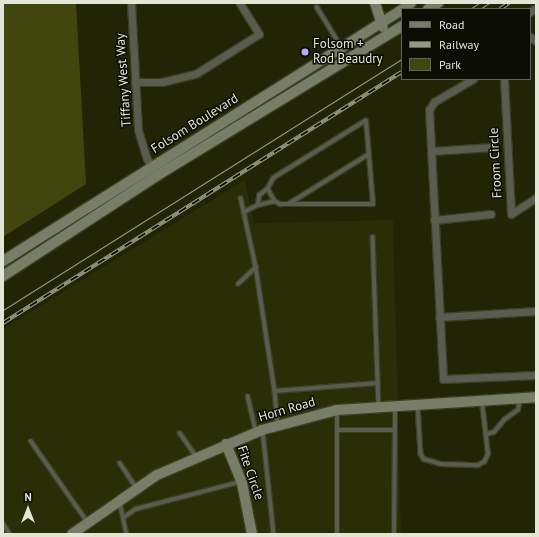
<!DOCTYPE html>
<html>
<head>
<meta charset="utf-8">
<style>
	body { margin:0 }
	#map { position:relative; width:539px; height:537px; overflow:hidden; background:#212506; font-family:"PT Sans",sans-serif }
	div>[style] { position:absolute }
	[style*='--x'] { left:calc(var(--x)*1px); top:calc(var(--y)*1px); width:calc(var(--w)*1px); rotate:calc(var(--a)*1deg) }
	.built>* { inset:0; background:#2a2e07 }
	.green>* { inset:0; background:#40460d }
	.roads { filter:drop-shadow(1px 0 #3c4023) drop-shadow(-1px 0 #3c4023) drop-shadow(0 1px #3c4023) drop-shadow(0 -1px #3c4023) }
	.lane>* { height:3.5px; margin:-1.75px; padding:0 1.75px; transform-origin:1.75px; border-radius:1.75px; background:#595c4e }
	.street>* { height:7px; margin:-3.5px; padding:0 3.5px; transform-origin:3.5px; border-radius:3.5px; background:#595c4e }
	.secondary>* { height:10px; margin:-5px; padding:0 5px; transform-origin:5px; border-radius:5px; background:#787d67 }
	.tram>* { height:1px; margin:-0.5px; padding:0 0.5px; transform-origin:0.5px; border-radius:0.5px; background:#959982 }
	.rail>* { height:4px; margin-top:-2px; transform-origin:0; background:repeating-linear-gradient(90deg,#0b0d03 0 8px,#959982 0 16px); box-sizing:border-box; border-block:1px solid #959982 }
	.dots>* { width:11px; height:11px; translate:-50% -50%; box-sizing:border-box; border:2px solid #0b0d03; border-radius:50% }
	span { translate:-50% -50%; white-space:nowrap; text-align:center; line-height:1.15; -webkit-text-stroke:3px #0b0d03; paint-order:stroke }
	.poi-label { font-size:13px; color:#e2e6d4 }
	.left { translate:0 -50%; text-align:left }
	.street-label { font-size:13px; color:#e2e6d4 }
	.frame { position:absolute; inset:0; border:4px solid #e2e6d4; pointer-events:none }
	.legend { position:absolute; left:401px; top:8px; width:130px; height:72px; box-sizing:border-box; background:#0b0d03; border:1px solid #616457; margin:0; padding:5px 7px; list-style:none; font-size:12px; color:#e2e6d4 }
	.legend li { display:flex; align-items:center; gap:8px; height:20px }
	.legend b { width:20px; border:1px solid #616457 }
	.north { position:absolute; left:8px; top:489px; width:40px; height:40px; -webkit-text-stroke:3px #0b0d03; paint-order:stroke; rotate:0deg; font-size:11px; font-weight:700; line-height:16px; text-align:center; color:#e2e6d4 }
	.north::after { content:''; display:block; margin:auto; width:14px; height:18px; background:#e2e6d4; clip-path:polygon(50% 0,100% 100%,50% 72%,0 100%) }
</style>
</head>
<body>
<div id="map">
	<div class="built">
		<div style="clip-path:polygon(245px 180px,254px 223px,393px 220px,401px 534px,3px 534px,3px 329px)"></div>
	</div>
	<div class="green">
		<div style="clip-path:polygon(3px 3px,76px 3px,86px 184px,3px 237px)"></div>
	</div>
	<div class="roads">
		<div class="lane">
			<div style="--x:317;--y:7;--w:46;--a:58.4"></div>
			<div style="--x:268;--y:189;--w:14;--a:60"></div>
			<div style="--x:241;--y:198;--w:71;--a:77.7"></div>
			<div style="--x:256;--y:267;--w:125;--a:81.3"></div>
			<div style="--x:275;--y:391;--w:34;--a:85"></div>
			<div style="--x:290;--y:203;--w:93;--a:-31.8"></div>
			<div style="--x:244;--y:212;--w:16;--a:-27"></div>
			<div style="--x:258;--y:205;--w:17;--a:-13"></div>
			<div style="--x:275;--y:201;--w:6;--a:31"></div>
			<div style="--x:280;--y:204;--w:93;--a:0"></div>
			<div style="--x:373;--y:204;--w:83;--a:-94.8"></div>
			<div style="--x:366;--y:121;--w:108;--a:148.2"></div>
			<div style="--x:274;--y:178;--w:13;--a:119"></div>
			<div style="--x:268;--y:189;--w:10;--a:143"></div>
			<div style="--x:260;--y:195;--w:10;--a:101"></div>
			<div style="--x:373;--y:237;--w:168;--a:88"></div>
			<div style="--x:238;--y:284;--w:25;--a:-43"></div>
			<div style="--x:275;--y:391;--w:103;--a:-4.4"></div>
			<div style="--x:248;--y:396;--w:36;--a:77"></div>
			<div style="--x:418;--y:405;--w:49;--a:86.5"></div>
			<div style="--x:421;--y:454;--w:6;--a:59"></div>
			<div style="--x:424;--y:459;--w:18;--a:16"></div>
			<div style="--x:441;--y:464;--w:37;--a:2"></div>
			<div style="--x:478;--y:465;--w:7;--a:-27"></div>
			<div style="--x:484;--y:462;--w:9;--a:-63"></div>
			<div style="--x:488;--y:454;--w:51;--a:-96.7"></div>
			<div style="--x:337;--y:430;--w:58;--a:0"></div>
			<div style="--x:263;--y:431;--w:104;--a:83.9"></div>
			<div style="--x:180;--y:433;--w:28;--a:55"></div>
			<div style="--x:487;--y:434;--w:7;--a:-16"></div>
			<div style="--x:494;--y:432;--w:16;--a:-50"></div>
			<div style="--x:504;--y:420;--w:17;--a:-36"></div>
			<div style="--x:518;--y:410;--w:10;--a:-79"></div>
			<div style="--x:31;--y:441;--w:98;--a:55"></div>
			<div style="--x:120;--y:463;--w:29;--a:56"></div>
			<div style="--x:120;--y:502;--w:33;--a:78"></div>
			<div style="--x:123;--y:518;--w:16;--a:-35"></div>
			<div style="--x:136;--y:509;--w:107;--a:-14.6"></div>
			<div style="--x:3;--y:523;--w:13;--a:58"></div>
			<div style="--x:337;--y:534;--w:122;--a:-90"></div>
			<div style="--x:394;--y:534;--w:127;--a:-89.5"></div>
		</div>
		<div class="street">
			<div style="--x:131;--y:3;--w:127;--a:86.8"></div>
			<div style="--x:138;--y:130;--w:30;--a:73"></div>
			<div style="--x:147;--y:159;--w:13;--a:58"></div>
			<div style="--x:530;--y:12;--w:7;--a:-34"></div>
			<div style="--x:530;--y:37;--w:7;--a:34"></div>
			<div style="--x:473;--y:79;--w:45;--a:149.5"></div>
			<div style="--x:434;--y:102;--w:9;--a:122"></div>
			<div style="--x:429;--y:110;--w:269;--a:87"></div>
			<div style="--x:443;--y:379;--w:93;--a:-2.5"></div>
			<div style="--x:504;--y:79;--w:135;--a:87"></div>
			<div style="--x:135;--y:82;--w:27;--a:0"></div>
			<div style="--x:162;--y:82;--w:36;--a:-14"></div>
			<div style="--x:197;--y:73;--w:73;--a:-32.2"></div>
			<div style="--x:259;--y:34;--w:36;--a:-122"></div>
			<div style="--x:431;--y:151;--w:62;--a:-3.7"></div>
			<div style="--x:511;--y:214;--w:30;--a:-33"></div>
			<div style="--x:434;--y:220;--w:57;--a:-6"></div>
			<div style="--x:439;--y:317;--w:97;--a:-3.5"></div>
		</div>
		<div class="secondary">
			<div style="--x:375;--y:3;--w:25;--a:72"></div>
			<div style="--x:403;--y:9;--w:10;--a:-37"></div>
			<div style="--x:428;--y:9;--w:12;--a:-31"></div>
			<div style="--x:3;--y:261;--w:471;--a:-32.2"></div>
			<div style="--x:3;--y:276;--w:185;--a:-33.1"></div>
			<div style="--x:158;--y:175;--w:286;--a:-31.4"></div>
			<div style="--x:226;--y:444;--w:42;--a:67.7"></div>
			<div style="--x:242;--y:483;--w:52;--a:78.9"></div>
			<div style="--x:72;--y:534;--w:103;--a:-34.8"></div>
			<div style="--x:157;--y:475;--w:114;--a:-23.2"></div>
			<div style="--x:262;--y:430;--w:78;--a:-14.9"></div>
			<div style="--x:337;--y:410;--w:199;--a:-3.7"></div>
		</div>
	</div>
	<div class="tram">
		<div style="--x:470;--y:9;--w:11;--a:-34"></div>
		<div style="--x:480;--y:9;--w:11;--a:-34"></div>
		<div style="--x:3;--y:310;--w:471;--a:-32.2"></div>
	</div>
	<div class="rail">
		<div style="--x:500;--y:9;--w:11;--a:-34"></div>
		<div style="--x:3;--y:323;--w:471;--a:-32.2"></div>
	</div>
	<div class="dots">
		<div style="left:305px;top:52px;background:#b9aaf7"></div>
	</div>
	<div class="poi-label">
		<span class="left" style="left:313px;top:52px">Folsom +<br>Rod Beaudry</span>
	</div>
	<div class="street-label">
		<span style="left:124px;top:80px;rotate:-94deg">Tiffany West Way</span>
		<span style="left:195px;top:124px;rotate:-32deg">Folsom Boulevard</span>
		<span style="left:496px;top:163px;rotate:-93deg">Froom Circle</span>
		<span style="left:287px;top:410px;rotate:-16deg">Horn Road</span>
		<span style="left:250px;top:473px;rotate:71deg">Fite Circle</span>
	</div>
	<div class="frame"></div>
	<ul class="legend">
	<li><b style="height:5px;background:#787d67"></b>Road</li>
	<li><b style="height:5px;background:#959982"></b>Railway</li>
	<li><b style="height:11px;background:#40460d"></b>Park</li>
	</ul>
	<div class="north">N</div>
</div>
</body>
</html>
